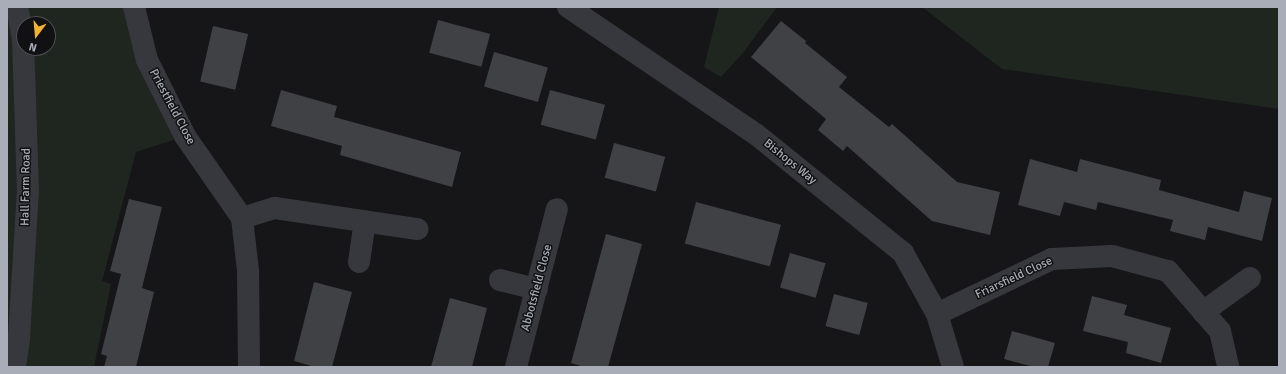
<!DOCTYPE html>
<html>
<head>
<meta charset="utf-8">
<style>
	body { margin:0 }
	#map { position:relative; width:1286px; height:374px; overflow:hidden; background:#161618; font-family:Signika,sans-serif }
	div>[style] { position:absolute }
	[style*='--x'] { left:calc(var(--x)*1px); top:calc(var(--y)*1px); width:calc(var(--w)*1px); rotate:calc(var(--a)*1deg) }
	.green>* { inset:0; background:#1e261f }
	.building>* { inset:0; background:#404145; transform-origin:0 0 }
	.minor>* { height:22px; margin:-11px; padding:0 11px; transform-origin:11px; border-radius:11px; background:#37383d }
	.tertiary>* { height:22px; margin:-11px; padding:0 11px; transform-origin:11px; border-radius:11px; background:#37383d }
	span { translate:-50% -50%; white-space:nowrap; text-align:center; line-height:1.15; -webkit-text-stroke:3px #111113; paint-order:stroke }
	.street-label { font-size:12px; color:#a8adb8 }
	.frame { position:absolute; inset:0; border:8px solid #a8adb8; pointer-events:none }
	.north { position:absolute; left:16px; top:16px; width:40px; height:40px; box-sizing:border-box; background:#111113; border:1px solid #4d4f55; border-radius:50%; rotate:196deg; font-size:11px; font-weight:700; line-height:16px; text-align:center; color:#a8adb8 }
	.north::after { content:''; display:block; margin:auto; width:14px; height:18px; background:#f2b134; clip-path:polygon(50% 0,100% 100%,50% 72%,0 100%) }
</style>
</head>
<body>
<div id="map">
	<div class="green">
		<div style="clip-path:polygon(evenodd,7px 7px,134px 7px,185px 136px,136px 152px,102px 281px,111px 284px,94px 367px,15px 367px,19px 337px,7px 333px,7px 7px,24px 24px,48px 24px,48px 48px,24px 48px,24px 24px)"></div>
		<div style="clip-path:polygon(719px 7px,777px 7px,743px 53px,721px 77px,704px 67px)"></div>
		<div style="clip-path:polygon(922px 7px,1279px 7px,1279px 109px,1002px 69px)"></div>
	</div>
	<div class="building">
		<div style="left:438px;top:20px;width:54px;height:34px;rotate:15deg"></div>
		<div style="clip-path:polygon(781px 21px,806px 41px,805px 43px,847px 77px,839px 87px,889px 127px,892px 124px,957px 182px,1000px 192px,990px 235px,932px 221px,847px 146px,843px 151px,818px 130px,826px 119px,751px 57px)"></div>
		<div style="left:213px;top:26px;width:36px;height:57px;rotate:13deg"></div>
		<div style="left:494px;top:52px;width:56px;height:36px;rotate:16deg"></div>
		<div style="clip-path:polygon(281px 90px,337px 106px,334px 117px,461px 152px,452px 187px,340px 155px,342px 146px,271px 126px)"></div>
		<div style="left:550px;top:90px;width:57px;height:36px;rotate:15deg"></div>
		<div style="left:614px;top:143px;width:53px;height:36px;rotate:15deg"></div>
		<div style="clip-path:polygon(1030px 159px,1077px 172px,1080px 159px,1161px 180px,1159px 190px,1239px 212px,1244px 191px,1272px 198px,1262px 241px,1208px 227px,1205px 240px,1170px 231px,1173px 220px,1098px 202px,1096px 210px,1064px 202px,1060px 216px,1018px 205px)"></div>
		<div style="clip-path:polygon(129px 199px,162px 207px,142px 288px,154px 292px,136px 367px,104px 367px,107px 356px,101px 354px,121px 274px,110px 271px)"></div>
		<div style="left:696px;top:202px;width:88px;height:43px;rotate:15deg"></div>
		<div style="clip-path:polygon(606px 234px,642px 244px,608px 367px,584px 367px,571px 363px)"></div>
		<div style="left:790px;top:253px;width:37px;height:36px;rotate:16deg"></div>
		<div style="clip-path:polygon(314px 282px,352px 292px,332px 367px,315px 367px,294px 361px)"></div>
		<div style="left:834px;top:294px;width:35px;height:33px;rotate:15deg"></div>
		<div style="clip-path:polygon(1092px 296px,1127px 305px,1124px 315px,1171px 328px,1161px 363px,1126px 353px,1128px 342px,1083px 331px)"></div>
		<div style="clip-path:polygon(450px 298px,487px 308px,472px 367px,431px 367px)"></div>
		<div style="clip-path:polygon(1012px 331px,1055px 343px,1048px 367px,1034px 367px,1004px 359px)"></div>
	</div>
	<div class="minor">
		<div style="--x:134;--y:7;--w:55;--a:76.2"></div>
		<div style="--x:147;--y:60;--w:85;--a:63.4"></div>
		<div style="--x:185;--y:136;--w:100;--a:55.2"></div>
		<div style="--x:242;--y:218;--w:53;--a:83.5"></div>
		<div style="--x:248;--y:271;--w:96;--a:89.4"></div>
		<div style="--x:568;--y:7;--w:228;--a:34.1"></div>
		<div style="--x:757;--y:135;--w:188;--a:38.9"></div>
		<div style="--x:903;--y:253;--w:70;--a:60.9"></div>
		<div style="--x:937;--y:314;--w:55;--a:73.2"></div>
		<div style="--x:242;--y:218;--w:34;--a:-17"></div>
		<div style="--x:275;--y:208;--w:144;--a:8.4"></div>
		<div style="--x:359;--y:262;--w:41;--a:-81.7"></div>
		<div style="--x:500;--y:280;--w:38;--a:14"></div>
		<div style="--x:1203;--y:312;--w:58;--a:-35.9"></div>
		<div style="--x:937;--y:314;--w:127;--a:-25.6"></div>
		<div style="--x:1052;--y:259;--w:60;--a:-2.9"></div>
		<div style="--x:1112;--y:256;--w:58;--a:15"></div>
		<div style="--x:1168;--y:271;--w:79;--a:49.1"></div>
		<div style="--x:1220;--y:331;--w:37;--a:77"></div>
		<div style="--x:516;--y:367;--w:163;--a:-75.5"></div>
	</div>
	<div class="tertiary">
		<div style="--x:15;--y:367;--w:30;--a:-82"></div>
		<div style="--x:19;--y:337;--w:146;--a:-86.5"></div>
		<div style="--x:28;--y:191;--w:151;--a:-91.9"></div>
		<div style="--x:23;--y:40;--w:34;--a:-100"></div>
	</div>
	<div class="street-label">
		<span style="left:172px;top:107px;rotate:62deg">Priestfield Close</span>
		<span style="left:790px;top:162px;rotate:39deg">Bishops Way</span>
		<span style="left:26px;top:187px;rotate:-89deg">Hall Farm Road</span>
		<span style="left:1014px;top:278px;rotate:-25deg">Friarsfield Close</span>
		<span style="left:537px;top:288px;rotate:-75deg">Abbotsfield Close</span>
	</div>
	<div class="frame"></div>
	<div class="north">N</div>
</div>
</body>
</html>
